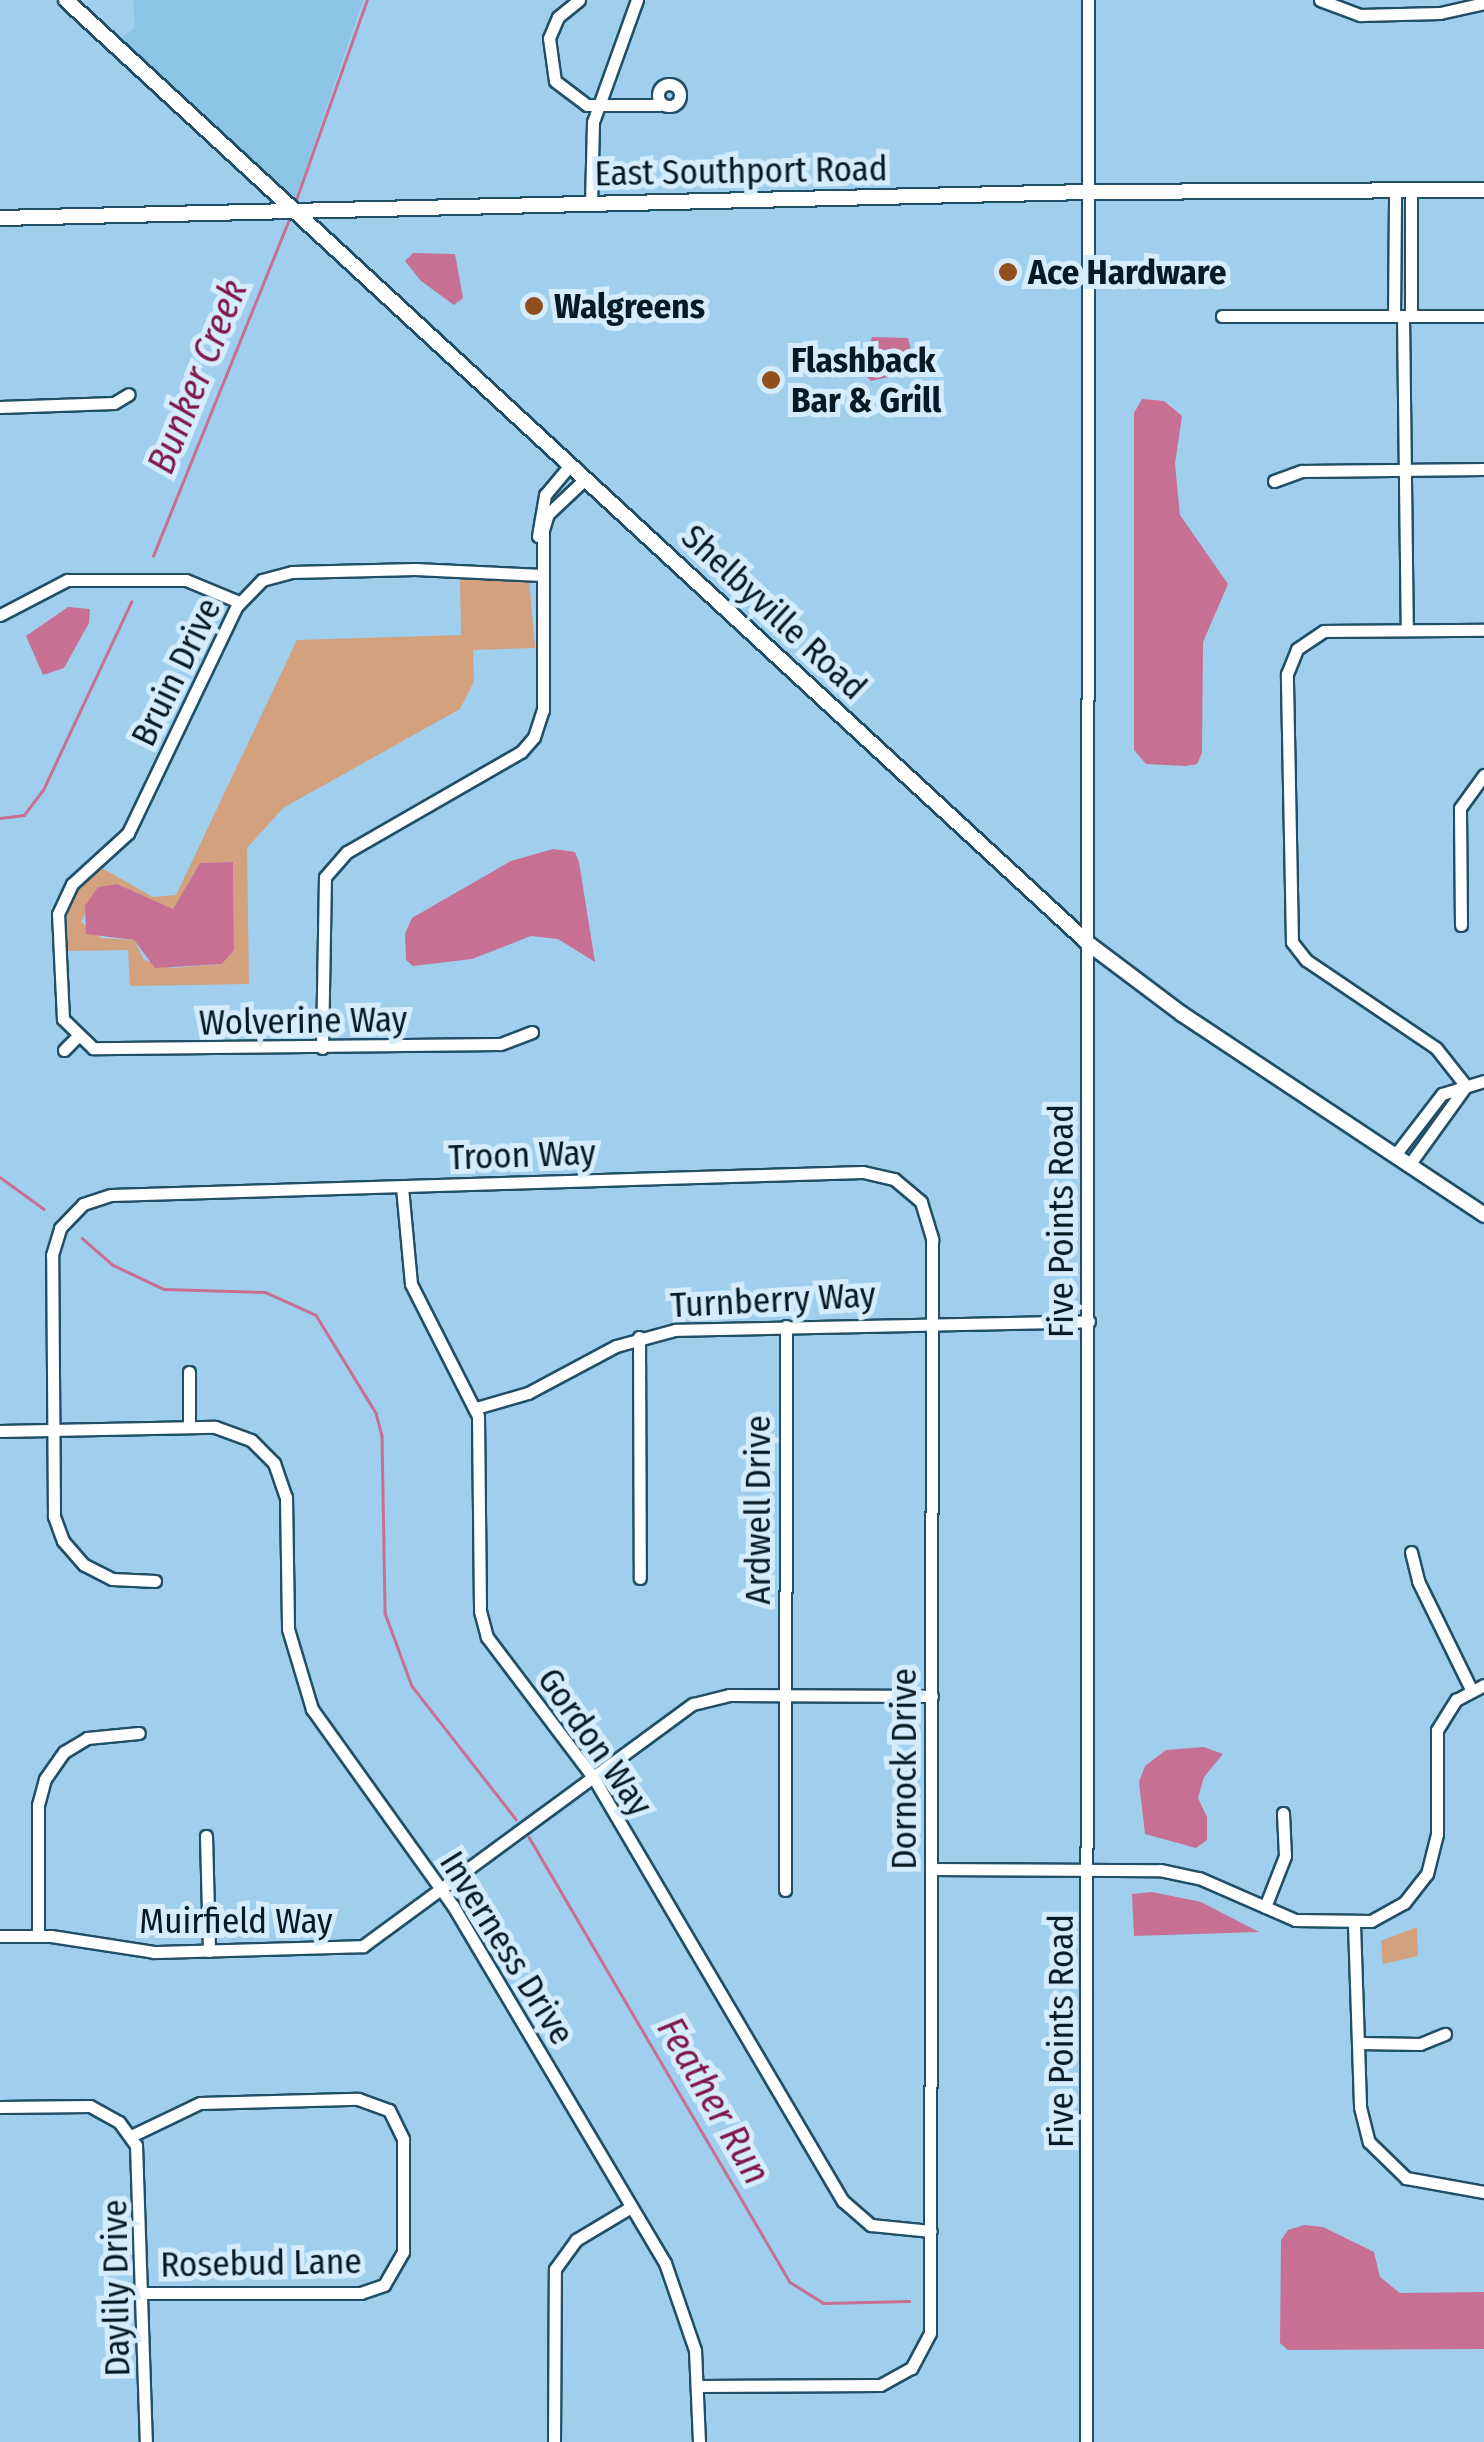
<!DOCTYPE html>
<html>
<head>
<meta charset="utf-8">
<style>
	body { margin:0 }
	#map { position:relative; width:1484px; height:2442px; overflow:hidden; background:#9fcfec; font-family:"Fira Sans Condensed",sans-serif }
	div>[style] { position:absolute }
	[style*='--x'] { left:calc(var(--x)*1px); top:calc(var(--y)*1px); width:calc(var(--w)*1px); rotate:calc(var(--a)*1deg) }
	.built>* { inset:0; background:#8cc4e6 }
	.green>* { inset:0; background:#d3a17e }
	.water>* { inset:0; background:#c77093 }
	.stream>* { height:2.5px; margin:-1.25px; padding:0 1.25px; transform-origin:1.25px; border-radius:1.25px; background:#c77093 }
	.roads { filter:drop-shadow(2px 0 #214f68) drop-shadow(-2px 0 #214f68) drop-shadow(0 2px #214f68) drop-shadow(0 -2px #214f68) }
	.minor>* { height:11px; margin:-5.5px; padding:0 5.5px; transform-origin:5.5px; border-radius:5.5px; background:#fff }
	.minor>.ring { margin:-5.5px; padding:0; box-sizing:content-box; background:none; border:11px solid #fff; border-radius:50% }
	.major>* { height:14px; margin:-7px; padding:0 7px; transform-origin:7px; border-radius:7px; background:#fff }
	.dots>* { width:28px; height:28px; translate:-50% -50%; box-sizing:border-box; border:5px solid #d4ecfb; border-radius:50% }
	span { translate:-50% -50%; white-space:nowrap; text-align:center; line-height:1.15; -webkit-text-stroke:10px #d4ecfb; paint-order:stroke }
	.street-label { font-size:35px; color:#061924 }
	.poi-label { font-size:35px; color:#061924; font-weight:700 }
	.left { translate:0 -50%; text-align:left }
	.water-label { font-size:38px; color:#81184c; font-style:italic }
</style>
</head>
<body>
<div id="map">
	<div class="built">
		<div style="clip-path:polygon(133px 0,363px 0,292px 208px,114px 44px,135px 27px)"></div>
	</div>
	<div class="green">
		<div style="clip-path:polygon(evenodd,460px 578px,529px 580px,535px 648px,473px 650px,474px 681px,460px 709px,283px 808px,247px 848px,249px 984px,130px 986px,128px 950px,64px 951px,70px 895px,100px 867px,153px 897px,176px 895px,297px 640px,461px 635px,460px 578px,233px 862px,234px 950px,222px 964px,172px 968px,144px 960px,134px 940px,101px 938px,81px 922px,98px 887px,117px 884px,173px 909px,200px 863px,233px 862px)"></div>
		<div style="clip-path:polygon(1417px 1927px,1418px 1956px,1383px 1964px,1381px 1941px)"></div>
	</div>
	<div class="water">
		<div style="clip-path:polygon(413px 253px,455px 254px,463px 298px,454px 305px,421px 281px,405px 261px)"></div>
		<div style="clip-path:polygon(872px 337px,908px 338px,913px 357px,906px 373px,871px 381px,862px 372px)"></div>
		<div style="clip-path:polygon(1142px 399px,1164px 401px,1182px 416px,1175px 464px,1180px 515px,1228px 584px,1203px 642px,1202px 753px,1197px 764px,1186px 766px,1146px 764px,1134px 750px,1134px 413px)"></div>
		<div style="clip-path:polygon(68px 607px,90px 609px,89px 623px,64px 668px,43px 675px,26px 636px)"></div>
		<div style="clip-path:polygon(553px 849px,575px 852px,579px 862px,595px 962px,558px 939px,531px 936px,472px 959px,413px 966px,406px 960px,405px 934px,412px 918px,511px 861px)"></div>
		<div style="clip-path:polygon(233px 862px,234px 950px,222px 964px,155px 968px,134px 940px,86px 934px,85px 906px,98px 887px,117px 884px,173px 909px,200px 863px)"></div>
		<div style="clip-path:polygon(1204px 1747px,1223px 1754px,1204px 1777px,1198px 1798px,1207px 1817px,1207px 1840px,1196px 1848px,1145px 1834px,1139px 1782px,1145px 1766px,1166px 1750px)"></div>
		<div style="clip-path:polygon(1152px 1892px,1201px 1902px,1259px 1932px,1134px 1936px,1132px 1894px)"></div>
		<div style="clip-path:polygon(1304px 2225px,1323px 2227px,1374px 2252px,1380px 2277px,1400px 2293px,1484px 2292px,1484px 2349px,1288px 2350px,1280px 2343px,1281px 2240px,1288px 2230px)"></div>
	</div>
	<div class="stream">
		<div style="--x:296;--y:200;--w:212;--a:-70.5"></div>
		<div style="--x:153;--y:556;--w:363;--a:-68"></div>
		<div style="--x:0;--y:818;--w:24;--a:-7"></div>
		<div style="--x:24;--y:815;--w:31;--a:-53"></div>
		<div style="--x:43;--y:790;--w:208;--a:-64.9"></div>
		<div style="--x:0;--y:1177;--w:54;--a:36"></div>
		<div style="--x:82;--y:1238;--w:41;--a:41.1"></div>
		<div style="--x:113;--y:1265;--w:56;--a:25.2"></div>
		<div style="--x:164;--y:1289;--w:101;--a:1.7"></div>
		<div style="--x:265;--y:1292;--w:56;--a:24.3"></div>
		<div style="--x:316;--y:1315;--w:115;--a:58.5"></div>
		<div style="--x:376;--y:1413;--w:23;--a:75"></div>
		<div style="--x:382;--y:1435;--w:178;--a:89"></div>
		<div style="--x:385;--y:1613;--w:78;--a:69.7"></div>
		<div style="--x:412;--y:1686;--w:169;--a:52"></div>
		<div style="--x:529;--y:1837;--w:516;--a:59.61"></div>
		<div style="--x:790;--y:2282;--w:39;--a:32"></div>
		<div style="--x:823;--y:2303;--w:86;--a:-1.3"></div>
	</div>
	<div class="roads">
		<div class="minor">
			<div style="--x:579;--y:0;--w:27;--a:141"></div>
			<div style="--x:558;--y:17;--w:23;--a:113"></div>
			<div style="--x:549;--y:38;--w:43;--a:82.1"></div>
			<div style="--x:555;--y:81;--w:40;--a:37"></div>
			<div style="--x:587;--y:105;--w:72;--a:0"></div>
			<div style="--x:1320;--y:0;--w:43;--a:20.6"></div>
			<div style="--x:1360;--y:15;--w:80;--a:-1.4"></div>
			<div style="--x:1440;--y:13;--w:45;--a:-12.8"></div>
			<div class="ring" style="left:658px;top:84px;width:11px;height:11px"></div>
			<div style="--x:1411;--y:191;--w:125;--a:90"></div>
			<div style="--x:591;--y:204;--w:82;--a:-88.6"></div>
			<div style="--x:593;--y:122;--w:130;--a:-70.2"></div>
			<div style="--x:1222;--y:316;--w:262;--a:0"></div>
			<div style="--x:1394;--y:316;--w:125;--a:-89.5"></div>
			<div style="--x:1403;--y:316;--w:314;--a:89.3"></div>
			<div style="--x:0;--y:407;--w:114;--a:-2"></div>
			<div style="--x:114;--y:403;--w:17;--a:-31"></div>
			<div style="--x:1274;--y:481;--w:30;--a:-20"></div>
			<div style="--x:1302;--y:471;--w:182;--a:-0.6"></div>
			<div style="--x:538;--y:536;--w:42;--a:-80.3"></div>
			<div style="--x:545;--y:495;--w:39;--a:-50"></div>
			<div style="--x:0;--y:615;--w:76;--a:-27.6"></div>
			<div style="--x:67;--y:580;--w:119;--a:0"></div>
			<div style="--x:186;--y:580;--w:57;--a:22.5"></div>
			<div style="--x:1461;--y:925;--w:117;--a:-90.5"></div>
			<div style="--x:1460;--y:808;--w:41;--a:-54"></div>
			<div style="--x:532;--y:1032;--w:34;--a:159"></div>
			<div style="--x:500;--y:1044;--w:407;--a:179.4"></div>
			<div style="--x:93;--y:1048;--w:42;--a:-136"></div>
			<div style="--x:63;--y:1019;--w:105;--a:-92.7"></div>
			<div style="--x:58;--y:914;--w:33;--a:-65"></div>
			<div style="--x:72;--y:884;--w:76;--a:-42.3"></div>
			<div style="--x:128;--y:833;--w:252;--a:-64.4"></div>
			<div style="--x:237;--y:606;--w:36;--a:-46"></div>
			<div style="--x:262;--y:580;--w:31;--a:-15"></div>
			<div style="--x:292;--y:572;--w:123;--a:-1.4"></div>
			<div style="--x:415;--y:569;--w:127;--a:2.7"></div>
			<div style="--x:322;--y:1048;--w:171;--a:-89"></div>
			<div style="--x:325;--y:877;--w:33;--a:-49"></div>
			<div style="--x:347;--y:852;--w:201;--a:-29.9"></div>
			<div style="--x:521;--y:752;--w:20;--a:-49"></div>
			<div style="--x:534;--y:737;--w:28;--a:-72"></div>
			<div style="--x:543;--y:710;--w:180;--a:-90"></div>
			<div style="--x:543;--y:530;--w:17;--a:-73"></div>
			<div style="--x:548;--y:514;--w:51;--a:-43.4"></div>
			<div style="--x:64;--y:1050;--w:17;--a:-45"></div>
			<div style="--x:1466;--y:1086;--w:48;--a:-128.3"></div>
			<div style="--x:1436;--y:1048;--w:157;--a:-145.9"></div>
			<div style="--x:1306;--y:960;--w:23;--a:-128"></div>
			<div style="--x:1292;--y:942;--w:268;--a:-91.1"></div>
			<div style="--x:1287;--y:674;--w:27;--a:-68"></div>
			<div style="--x:1297;--y:649;--w:32;--a:-34"></div>
			<div style="--x:1324;--y:631;--w:160;--a:-0.4"></div>
			<div style="--x:1395;--y:1155;--w:77;--a:-52.4"></div>
			<div style="--x:1442;--y:1094;--w:44;--a:-17.2"></div>
			<div style="--x:1409;--y:1165;--w:97;--a:-54.2"></div>
			<div style="--x:402;--y:1187;--w:97;--a:84.7"></div>
			<div style="--x:411;--y:1284;--w:148;--a:63.1"></div>
			<div style="--x:478;--y:1416;--w:195;--a:89.4"></div>
			<div style="--x:480;--y:1611;--w:27;--a:75"></div>
			<div style="--x:487;--y:1637;--w:176;--a:52.9"></div>
			<div style="--x:593;--y:1777;--w:492;--a:59.5"></div>
			<div style="--x:843;--y:2201;--w:37;--a:41"></div>
			<div style="--x:871;--y:2225;--w:60;--a:5.7"></div>
			<div style="--x:639;--y:1337;--w:241;--a:89.8"></div>
			<div style="--x:189;--y:1372;--w:55;--a:90"></div>
			<div style="--x:476;--y:1408;--w:54;--a:-16.1"></div>
			<div style="--x:528;--y:1393;--w:100;--a:-28.1"></div>
			<div style="--x:616;--y:1346;--w:61;--a:-15.2"></div>
			<div style="--x:675;--y:1330;--w:414;--a:-1.2"></div>
			<div style="--x:0;--y:1431;--w:215;--a:-1.1"></div>
			<div style="--x:215;--y:1427;--w:38;--a:20"></div>
			<div style="--x:251;--y:1440;--w:33;--a:45"></div>
			<div style="--x:274;--y:1463;--w:36;--a:71"></div>
			<div style="--x:286;--y:1497;--w:132;--a:89.1"></div>
			<div style="--x:288;--y:1629;--w:84;--a:73.3"></div>
			<div style="--x:312;--y:1709;--w:242;--a:54.4"></div>
			<div style="--x:453;--y:1906;--w:415;--a:59.3"></div>
			<div style="--x:665;--y:2263;--w:92;--a:71"></div>
			<div style="--x:695;--y:2350;--w:92;--a:87.5"></div>
			<div style="--x:1411;--y:1552;--w:30;--a:76"></div>
			<div style="--x:1418;--y:1581;--w:120;--a:63.9"></div>
			<div style="--x:155;--y:1581;--w:43;--a:-177.3"></div>
			<div style="--x:112;--y:1579;--w:31;--a:-153"></div>
			<div style="--x:84;--y:1565;--w:32;--a:-131"></div>
			<div style="--x:63;--y:1541;--w:27;--a:-110"></div>
			<div style="--x:54;--y:1516;--w:261;--a:-90.4"></div>
			<div style="--x:52;--y:1255;--w:28;--a:-73"></div>
			<div style="--x:60;--y:1228;--w:33;--a:-46"></div>
			<div style="--x:83;--y:1204;--w:29;--a:-18"></div>
			<div style="--x:111;--y:1195;--w:752;--a:-1.75"></div>
			<div style="--x:863;--y:1172;--w:32;--a:13"></div>
			<div style="--x:894;--y:1179;--w:35;--a:40"></div>
			<div style="--x:921;--y:1202;--w:39;--a:73"></div>
			<div style="--x:932;--y:1239;--w:1094;--a:90.1"></div>
			<div style="--x:930;--y:2333;--w:40;--a:118"></div>
			<div style="--x:911;--y:2368;--w:35;--a:151"></div>
			<div style="--x:880;--y:2385;--w:181;--a:179.7"></div>
			<div style="--x:206;--y:1836;--w:115;--a:88.5"></div>
			<div style="--x:931;--y:1869;--w:229;--a:0.3"></div>
			<div style="--x:1160;--y:1870;--w:40;--a:12"></div>
			<div style="--x:1199;--y:1878;--w:105;--a:23.6"></div>
			<div style="--x:1295;--y:1920;--w:76;--a:0.8"></div>
			<div style="--x:1371;--y:1921;--w:38;--a:-29"></div>
			<div style="--x:1404;--y:1903;--w:37;--a:-52"></div>
			<div style="--x:1427;--y:1874;--w:41;--a:-76"></div>
			<div style="--x:1437;--y:1834;--w:104;--a:-90"></div>
			<div style="--x:1437;--y:1730;--w:36;--a:-58"></div>
			<div style="--x:1456;--y:1700;--w:32;--a:-28"></div>
			<div style="--x:785;--y:1890;--w:564;--a:-89.9"></div>
			<div style="--x:1265;--y:1907;--w:55;--a:-68.6"></div>
			<div style="--x:1285;--y:1856;--w:43;--a:-92.7"></div>
			<div style="--x:1354;--y:1924;--w:183;--a:88.1"></div>
			<div style="--x:1360;--y:2107;--w:36;--a:76"></div>
			<div style="--x:1369;--y:2142;--w:52;--a:44.2"></div>
			<div style="--x:1406;--y:2178;--w:79;--a:10.2"></div>
			<div style="--x:38;--y:1935;--w:130;--a:-90"></div>
			<div style="--x:38;--y:1805;--w:27;--a:-75"></div>
			<div style="--x:45;--y:1779;--w:33;--a:-55"></div>
			<div style="--x:64;--y:1752;--w:27;--a:-31"></div>
			<div style="--x:87;--y:1738;--w:52;--a:-5.5"></div>
			<div style="--x:0;--y:1936;--w:51;--a:0"></div>
			<div style="--x:51;--y:1936;--w:104;--a:8.8"></div>
			<div style="--x:154;--y:1952;--w:209;--a:-1.6"></div>
			<div style="--x:363;--y:1946;--w:409;--a:-36.3"></div>
			<div style="--x:693;--y:1704;--w:37;--a:-14"></div>
			<div style="--x:729;--y:1695;--w:203;--a:0.3"></div>
			<div style="--x:1360;--y:2043;--w:60;--a:1"></div>
			<div style="--x:1420;--y:2044;--w:27;--a:-22"></div>
			<div style="--x:0;--y:2107;--w:90;--a:-0.6"></div>
			<div style="--x:90;--y:2106;--w:33;--a:29"></div>
			<div style="--x:119;--y:2122;--w:29;--a:54"></div>
			<div style="--x:136;--y:2145;--w:297;--a:88.1"></div>
			<div style="--x:131;--y:2136;--w:76;--a:-25.6"></div>
			<div style="--x:200;--y:2103;--w:158;--a:-1.5"></div>
			<div style="--x:358;--y:2099;--w:33;--a:20"></div>
			<div style="--x:389;--y:2110;--w:32;--a:64"></div>
			<div style="--x:403;--y:2139;--w:113;--a:90"></div>
			<div style="--x:403;--y:2252;--w:38;--a:120"></div>
			<div style="--x:384;--y:2285;--w:24;--a:161"></div>
			<div style="--x:361;--y:2293;--w:218;--a:180"></div>
			<div style="--x:554;--y:2442;--w:173;--a:-89.7"></div>
			<div style="--x:555;--y:2269;--w:36;--a:-54"></div>
			<div style="--x:576;--y:2240;--w:64;--a:-31"></div>
			<div style="--x:1086;--y:2442;--w:2442;--a:-89.95"></div>
		</div>
		<div class="major">
			<div style="--x:66;--y:0;--w:1392;--a:42.7"></div>
			<div style="--x:1089;--y:944;--w:116;--a:37"></div>
			<div style="--x:1182;--y:1014;--w:363;--a:33.6"></div>
			<div style="--x:0;--y:218;--w:1088;--a:-1.37"></div>
			<div style="--x:1088;--y:192;--w:396;--a:-0.3"></div>
		</div>
	</div>
	<div class="dots">
		<div style="left:1008px;top:272px;background:#91501b"></div>
		<div style="left:534px;top:306px;background:#91501b"></div>
		<div style="left:771px;top:380px;background:#91501b"></div>
	</div>
	<div class="street-label">
		<span style="left:741px;top:171px;rotate:-1deg">East Southport Road</span>
		<span style="left:774px;top:612px;rotate:43deg">Shelbyville Road</span>
		<span style="left:176px;top:672px;rotate:-64deg">Bruin Drive</span>
		<span style="left:303px;top:1021px;rotate:-1deg">Wolverine Way</span>
		<span style="left:522px;top:1155px;rotate:-2deg">Troon Way</span>
		<span style="left:1061px;top:1221px;rotate:-90deg">Five Points Road</span>
		<span style="left:773px;top:1300px;rotate:-3deg">Turnberry Way</span>
		<span style="left:758px;top:1510px;rotate:-90deg">Ardwell Drive</span>
		<span style="left:595px;top:1742px;rotate:55deg">Gordon Way</span>
		<span style="left:904px;top:1769px;rotate:-90deg">Dornock Drive</span>
		<span style="left:236px;top:1921px">Muirfield Way</span>
		<span style="left:507px;top:1948px;rotate:58deg">Inverness Drive</span>
		<span style="left:1061px;top:2031px;rotate:-90deg">Five Points Road</span>
		<span style="left:261px;top:2263px;rotate:-1deg">Rosebud Lane</span>
		<span style="left:116px;top:2288px;rotate:-91deg">Daylily Drive</span>
	</div>
	<div class="poi-label">
		<span class="left" style="left:1028px;top:272px">Ace Hardware</span>
		<span class="left" style="left:554px;top:306px">Walgreens</span>
		<span class="left" style="left:791px;top:380px">Flashback<br>Bar &amp; Grill</span>
	</div>
	<div class="water-label">
		<span style="left:198px;top:377px;rotate:-68deg">Bunker Creek</span>
		<span style="left:713px;top:2101px;rotate:60deg">Feather Run</span>
	</div>
</div>
</body>
</html>
